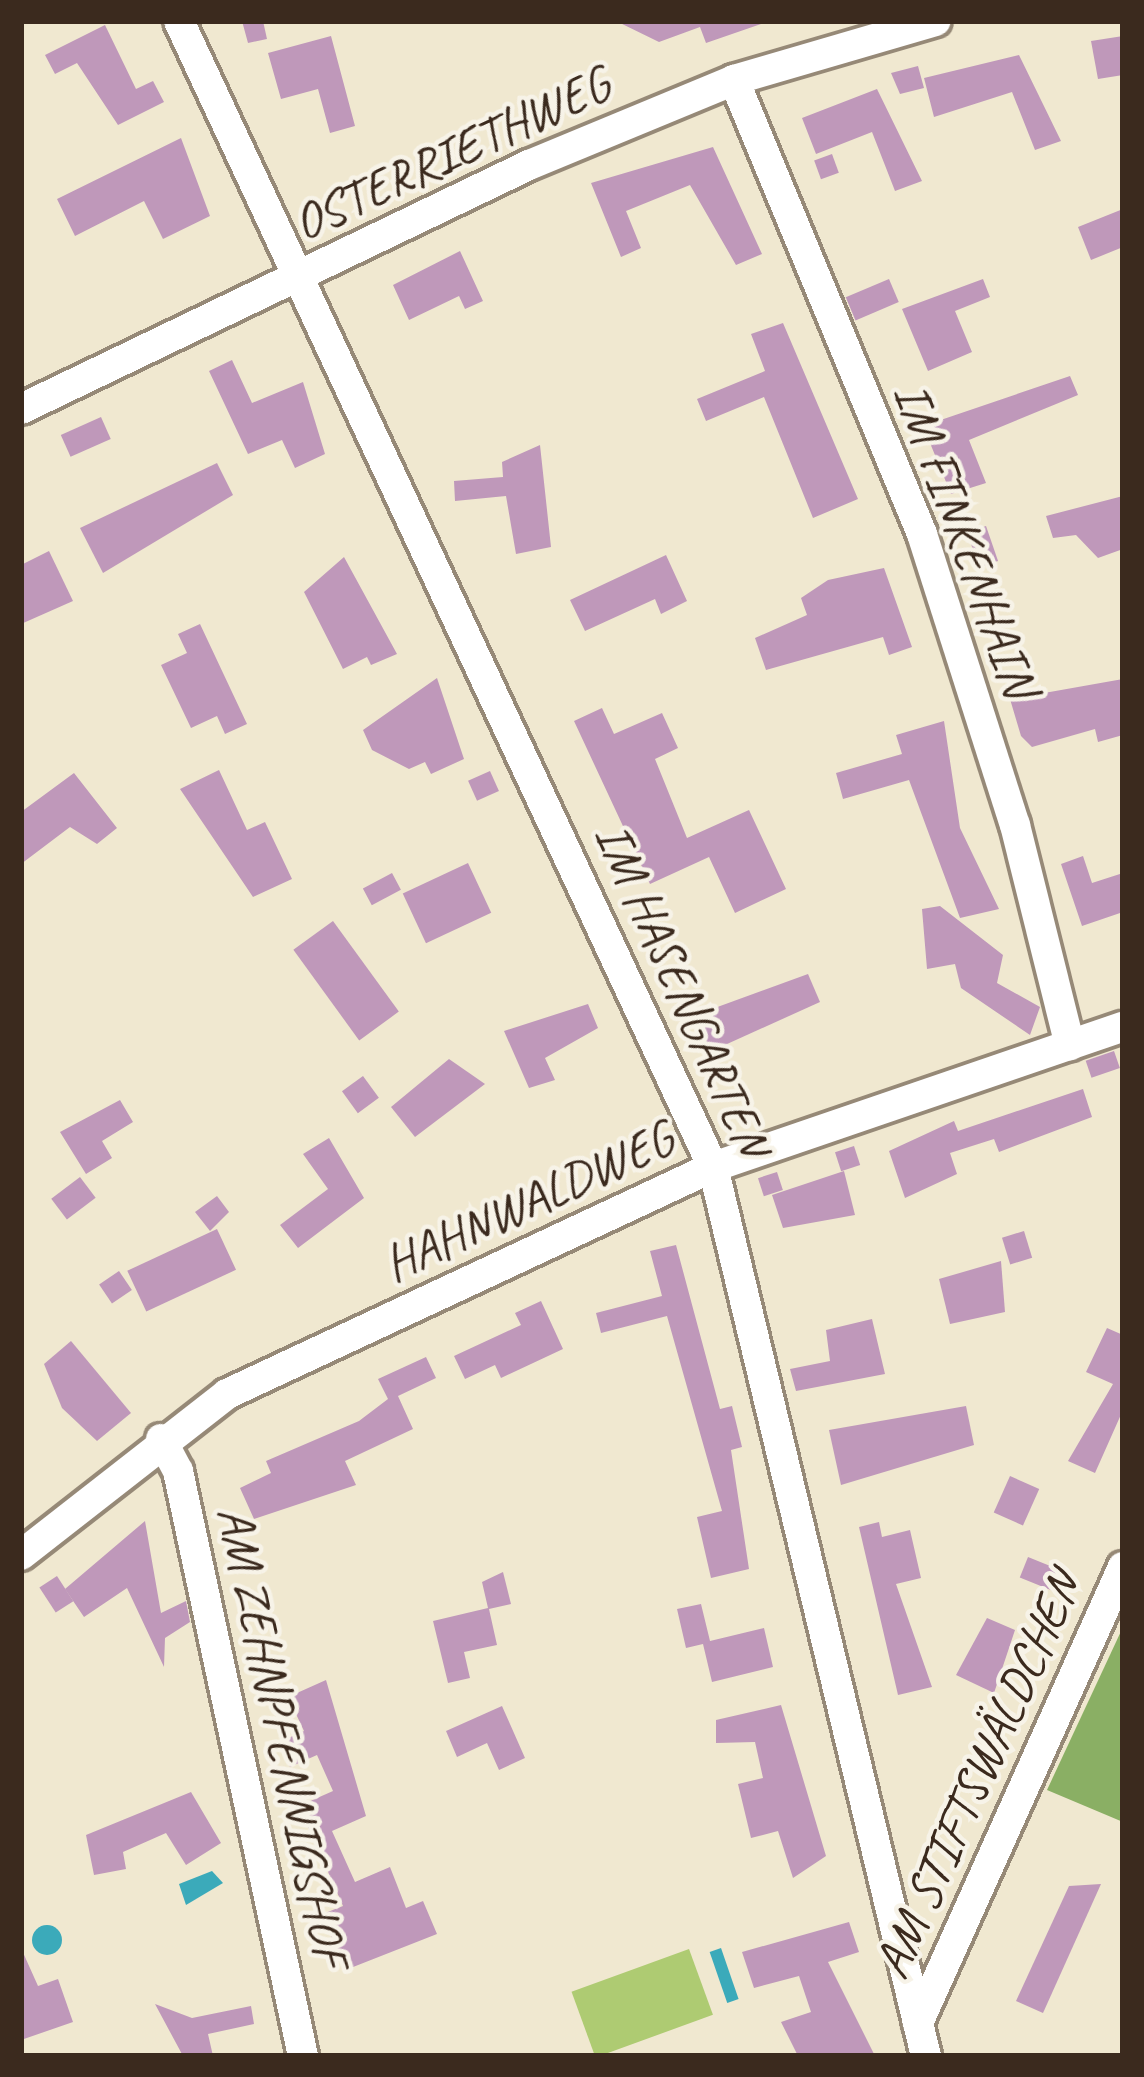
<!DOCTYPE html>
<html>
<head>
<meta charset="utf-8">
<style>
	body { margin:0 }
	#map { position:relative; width:1144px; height:2077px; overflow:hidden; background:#f0e8d0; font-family:Caveat,sans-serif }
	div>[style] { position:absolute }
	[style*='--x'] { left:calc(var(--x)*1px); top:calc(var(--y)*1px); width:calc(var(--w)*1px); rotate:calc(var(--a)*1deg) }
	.green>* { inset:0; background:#aecb72; transform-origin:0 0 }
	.forest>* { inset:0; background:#8aaf64 }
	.water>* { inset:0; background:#3baaba; transform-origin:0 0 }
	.round { border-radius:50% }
	.building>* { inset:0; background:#bf98ba; transform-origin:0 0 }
	.roads { filter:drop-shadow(3px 0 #968977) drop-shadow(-3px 0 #968977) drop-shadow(0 3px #968977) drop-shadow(0 -3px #968977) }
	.minor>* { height:30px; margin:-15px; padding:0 15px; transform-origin:15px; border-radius:15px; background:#fff }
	span { translate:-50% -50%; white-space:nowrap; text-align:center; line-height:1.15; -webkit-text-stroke:9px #f7f3e8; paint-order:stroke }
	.street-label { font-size:51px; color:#3b2a1e }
	.frame { position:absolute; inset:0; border:24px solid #3b2a1e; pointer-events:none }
</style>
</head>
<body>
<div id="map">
	<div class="green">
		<div style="left:689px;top:1949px;width:70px;height:125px;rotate:70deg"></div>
	</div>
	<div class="forest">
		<div style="clip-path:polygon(1123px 1627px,1123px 1822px,1047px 1790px)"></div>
	</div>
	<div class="water">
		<div style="clip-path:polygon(212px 1871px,223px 1883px,186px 1905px,179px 1884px)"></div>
		<div class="round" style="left:32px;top:1925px;width:30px;height:30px"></div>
		<div style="left:721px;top:1948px;width:54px;height:12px;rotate:71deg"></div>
	</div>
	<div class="building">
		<div style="clip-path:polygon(242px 21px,263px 21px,267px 39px,248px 43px)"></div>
		<div style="clip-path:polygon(616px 21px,760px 21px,761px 24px,706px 43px,700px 27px,659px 42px)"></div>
		<div style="clip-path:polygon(105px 25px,136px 89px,153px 81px,164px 102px,118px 125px,77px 63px,55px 74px,45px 55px)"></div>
		<div style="clip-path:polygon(331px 36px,355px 126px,330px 133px,318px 89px,281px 99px,268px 53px)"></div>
		<div style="clip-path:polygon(1123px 36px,1123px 75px,1098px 79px,1091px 41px)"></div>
		<div style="clip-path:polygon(1019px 55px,1061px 141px,1035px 150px,1012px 92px,934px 117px,924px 78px)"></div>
		<div style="clip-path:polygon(918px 66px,924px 88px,900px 94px,891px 73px)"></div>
		<div style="clip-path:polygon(877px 89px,922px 181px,895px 191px,872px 132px,816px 154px,802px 118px)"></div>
		<div style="clip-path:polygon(181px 138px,210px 216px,163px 239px,144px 201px,75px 236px,57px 199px)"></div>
		<div style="clip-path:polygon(713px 147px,762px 254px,736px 265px,690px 185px,626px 211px,641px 248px,621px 257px,591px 183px)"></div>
		<div style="left:832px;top:154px;width:20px;height:19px;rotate:70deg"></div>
		<div style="clip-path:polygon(1123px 209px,1123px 247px,1091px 260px,1078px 227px)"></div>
		<div style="clip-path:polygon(460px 251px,483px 301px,465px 309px,459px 296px,409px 320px,393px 285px)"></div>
		<div style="left:889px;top:279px;width:25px;height:47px;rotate:67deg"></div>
		<div style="clip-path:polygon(983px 279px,990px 297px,955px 311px,972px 352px,928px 371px,902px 309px)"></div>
		<div style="clip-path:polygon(783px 323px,858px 499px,813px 518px,764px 397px,706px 421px,697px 399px,765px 371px,751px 334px)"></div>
		<div style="clip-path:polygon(232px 360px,252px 403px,303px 382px,325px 454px,295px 468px,282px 440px,248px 454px,209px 371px)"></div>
		<div style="clip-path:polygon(1070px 376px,1078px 395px,969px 440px,986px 483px,951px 494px,923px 426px)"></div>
		<div style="left:101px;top:417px;width:24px;height:44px;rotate:66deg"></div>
		<div style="clip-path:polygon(540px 445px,551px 547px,516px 554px,506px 496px,455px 501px,454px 481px,503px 477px,502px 462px)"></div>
		<div style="clip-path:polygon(217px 463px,233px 495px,103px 573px,80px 528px)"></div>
		<div style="clip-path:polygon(1123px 496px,1123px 549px,1098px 558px,1076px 535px,1053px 538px,1046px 516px)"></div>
		<div style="left:986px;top:526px;width:37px;height:20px;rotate:71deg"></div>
		<div style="clip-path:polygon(49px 551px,73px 601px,21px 624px,21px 565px)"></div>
		<div style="clip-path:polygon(666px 555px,687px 601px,661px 614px,655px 599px,585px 631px,570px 600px)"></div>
		<div style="clip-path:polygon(344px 557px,397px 654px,371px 665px,367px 657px,343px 669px,304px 592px)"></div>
		<div style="clip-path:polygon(884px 568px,912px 647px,889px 655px,883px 637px,766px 670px,755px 638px,807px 615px,801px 598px,828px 580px)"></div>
		<div style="clip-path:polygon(200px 624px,247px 724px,225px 734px,217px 716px,191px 728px,161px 665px,187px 653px,178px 634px)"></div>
		<div style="clip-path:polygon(437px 678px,464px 759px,431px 774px,425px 762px,409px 769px,372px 750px,363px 730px)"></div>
		<div style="clip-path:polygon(1123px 679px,1123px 735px,1098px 742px,1095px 729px,1032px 747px,1021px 736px,1010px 699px)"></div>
		<div style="clip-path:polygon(602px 708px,614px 734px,662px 713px,678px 748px,655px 759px,687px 838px,749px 810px,786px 889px,735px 913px,709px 857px,650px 884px,574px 721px)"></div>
		<div style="clip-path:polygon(944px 721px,960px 828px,999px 909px,960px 918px,909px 780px,843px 799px,836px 773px,902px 754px,896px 735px)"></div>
		<div style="clip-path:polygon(219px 770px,247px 830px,265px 822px,292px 879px,253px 897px,180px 789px)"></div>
		<div style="left:490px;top:771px;width:22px;height:24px;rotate:66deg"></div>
		<div style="clip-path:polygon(74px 773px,117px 828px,97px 844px,70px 827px,21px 864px,21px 812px)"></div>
		<div style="clip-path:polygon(1083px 856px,1092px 883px,1123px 873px,1123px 912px,1082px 926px,1061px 864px)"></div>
		<div style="left:468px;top:863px;width:55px;height:72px;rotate:65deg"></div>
		<div style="left:392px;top:873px;width:19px;height:33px;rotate:62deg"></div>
		<div style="clip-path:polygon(940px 906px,1003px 955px,997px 983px,1040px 1007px,1030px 1035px,961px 988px,955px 964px,927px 969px,922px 909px)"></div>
		<div style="left:333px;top:921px;width:112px;height:49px;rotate:54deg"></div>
		<div style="clip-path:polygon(808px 974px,820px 1002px,705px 1054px,690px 1017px)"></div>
		<div style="clip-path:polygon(588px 1004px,598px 1028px,545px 1058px,555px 1080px,529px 1088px,504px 1031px)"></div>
		<div style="left:1114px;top:1051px;width:18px;height:30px;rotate:71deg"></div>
		<div style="clip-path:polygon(449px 1059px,485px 1084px,415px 1137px,391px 1107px)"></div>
		<div style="left:363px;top:1076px;width:27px;height:26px;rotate:54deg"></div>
		<div style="clip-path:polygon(1083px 1089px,1092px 1117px,999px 1152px,994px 1139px,950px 1153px,957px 1174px,905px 1198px,889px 1151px,954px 1121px,958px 1131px)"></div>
		<div style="clip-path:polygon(120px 1100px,133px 1122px,102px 1141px,112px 1158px,86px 1174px,60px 1132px)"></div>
		<div style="clip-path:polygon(329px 1138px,364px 1198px,298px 1248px,280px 1225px,328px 1189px,303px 1154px)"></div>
		<div style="left:854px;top:1146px;width:20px;height:20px;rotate:72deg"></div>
		<div style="clip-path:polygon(844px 1171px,855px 1215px,783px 1228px,772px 1195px)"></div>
		<div style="left:777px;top:1172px;width:19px;height:20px;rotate:72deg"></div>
		<div style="left:80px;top:1177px;width:26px;height:36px;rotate:53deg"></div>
		<div style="clip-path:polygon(217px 1196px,229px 1212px,210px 1231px,195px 1212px)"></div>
		<div style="left:217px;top:1229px;width:45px;height:99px;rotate:65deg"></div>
		<div style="left:1024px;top:1231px;width:28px;height:23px;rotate:73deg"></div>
		<div style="clip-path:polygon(676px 1245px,720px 1409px,732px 1406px,742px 1447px,731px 1450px,749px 1569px,711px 1578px,697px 1517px,722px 1511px,667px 1316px,601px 1333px,596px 1313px,662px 1296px,650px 1251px)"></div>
		<div style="clip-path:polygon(1001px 1261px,1005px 1312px,950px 1324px,939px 1279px)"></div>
		<div style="left:119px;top:1271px;width:23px;height:24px;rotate:56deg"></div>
		<div style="clip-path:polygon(541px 1301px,563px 1349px,501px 1378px,495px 1365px,465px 1379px,454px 1356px,521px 1325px,515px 1313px)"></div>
		<div style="clip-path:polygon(872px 1319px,885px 1374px,796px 1391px,790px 1369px,830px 1361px,826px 1330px)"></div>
		<div style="clip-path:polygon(1107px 1328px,1123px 1335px,1123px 1410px,1095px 1473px,1068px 1461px,1113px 1384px,1086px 1372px)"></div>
		<div style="clip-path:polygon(71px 1341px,131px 1413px,97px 1441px,62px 1408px,44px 1364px)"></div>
		<div style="clip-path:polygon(426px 1357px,436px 1378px,398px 1396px,413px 1429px,345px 1461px,356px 1485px,254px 1519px,240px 1488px,271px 1473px,266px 1461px,359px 1421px,388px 1399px,378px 1379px)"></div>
		<div style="clip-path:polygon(966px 1406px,974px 1445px,841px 1485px,829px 1430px)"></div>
		<div style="left:1010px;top:1476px;width:32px;height:40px;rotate:24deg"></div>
		<div style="clip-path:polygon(145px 1521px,161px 1613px,186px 1601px,190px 1622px,165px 1638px,164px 1667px,127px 1588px,84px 1617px,65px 1589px)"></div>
		<div style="clip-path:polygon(879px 1522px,882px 1537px,910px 1530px,921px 1578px,896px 1584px,932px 1687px,898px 1695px,859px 1527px)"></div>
		<div style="left:1028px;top:1557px;width:42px;height:22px;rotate:22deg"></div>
		<div style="clip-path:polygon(503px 1572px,511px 1604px,489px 1609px,497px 1645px,464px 1652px,470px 1678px,448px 1683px,433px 1621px,488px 1608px,482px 1582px)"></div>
		<div style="left:57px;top:1576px;width:30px;height:21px;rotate:57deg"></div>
		<div style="clip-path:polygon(701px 1604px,710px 1641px,764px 1628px,773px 1667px,712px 1682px,703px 1644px,686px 1648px,677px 1609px)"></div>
		<div style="clip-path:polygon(987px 1618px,1015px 1630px,994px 1693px,956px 1675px)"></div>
		<div style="clip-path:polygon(326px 1680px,366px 1816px,332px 1831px,355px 1882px,390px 1867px,406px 1908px,423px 1901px,437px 1934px,348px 1969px,320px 1915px,343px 1906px,299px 1806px,333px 1791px,317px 1755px,290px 1767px,279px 1742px,304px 1731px,288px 1697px)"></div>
		<div style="clip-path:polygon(781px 1705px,826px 1856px,793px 1878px,778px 1831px,751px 1838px,738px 1784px,763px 1778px,755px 1742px,716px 1743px,716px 1720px)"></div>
		<div style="clip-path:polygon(502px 1706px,525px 1758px,499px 1770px,487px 1743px,457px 1757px,446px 1731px)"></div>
		<div style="clip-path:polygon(191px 1792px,221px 1843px,186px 1865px,166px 1833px,123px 1852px,126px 1869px,94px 1875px,86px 1835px)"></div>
		<div style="clip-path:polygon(1101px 1884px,1043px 2013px,1016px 2001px,1069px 1886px)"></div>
		<div style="clip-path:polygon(849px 1922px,859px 1952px,828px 1962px,875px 2056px,798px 2056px,781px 2022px,811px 2012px,799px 1976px,754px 1988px,742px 1952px)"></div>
		<div style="clip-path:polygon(21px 1948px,38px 1986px,58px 1979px,73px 2022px,21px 2040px)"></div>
		<div style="clip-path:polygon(155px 2004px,192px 2018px,251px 2006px,254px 2024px,208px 2034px,213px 2056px,183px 2056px)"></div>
	</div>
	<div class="roads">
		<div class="minor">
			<div style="--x:179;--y:21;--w:1264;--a:65.02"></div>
			<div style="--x:713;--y:1167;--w:914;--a:76.53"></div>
			<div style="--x:734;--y:80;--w:491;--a:67.5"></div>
			<div style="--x:922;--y:534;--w:305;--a:72.3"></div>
			<div style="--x:1015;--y:825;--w:227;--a:76"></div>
			<div style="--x:21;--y:409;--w:564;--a:-25.66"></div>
			<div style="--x:529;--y:165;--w:222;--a:-22.5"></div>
			<div style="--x:734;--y:80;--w:210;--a:-16.3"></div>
			<div style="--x:161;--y:1439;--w:36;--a:62"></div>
			<div style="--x:178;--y:1471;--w:598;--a:77.94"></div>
			<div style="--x:21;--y:1555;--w:261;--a:-38"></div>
			<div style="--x:227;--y:1394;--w:536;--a:-25.04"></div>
			<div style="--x:713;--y:1167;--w:433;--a:-18.9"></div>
			<div style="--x:918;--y:2023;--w:500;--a:-65.8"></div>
		</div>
	</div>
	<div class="street-label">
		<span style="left:451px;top:153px;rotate:-25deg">OSTERRIETHWEG</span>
		<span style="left:966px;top:539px;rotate:70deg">IM FINKENHAIN</span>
		<span style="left:683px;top:989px;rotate:66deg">IM HASENGARTEN</span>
		<span style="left:528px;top:1201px;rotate:-25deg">HAHNWALDWEG</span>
		<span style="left:283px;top:1736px;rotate:78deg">AM ZEHNPFENNIGSHOF</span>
		<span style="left:977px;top:1775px;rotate:-66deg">AM STIFTSWÄLDCHEN</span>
	</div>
	<div class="frame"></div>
</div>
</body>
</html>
